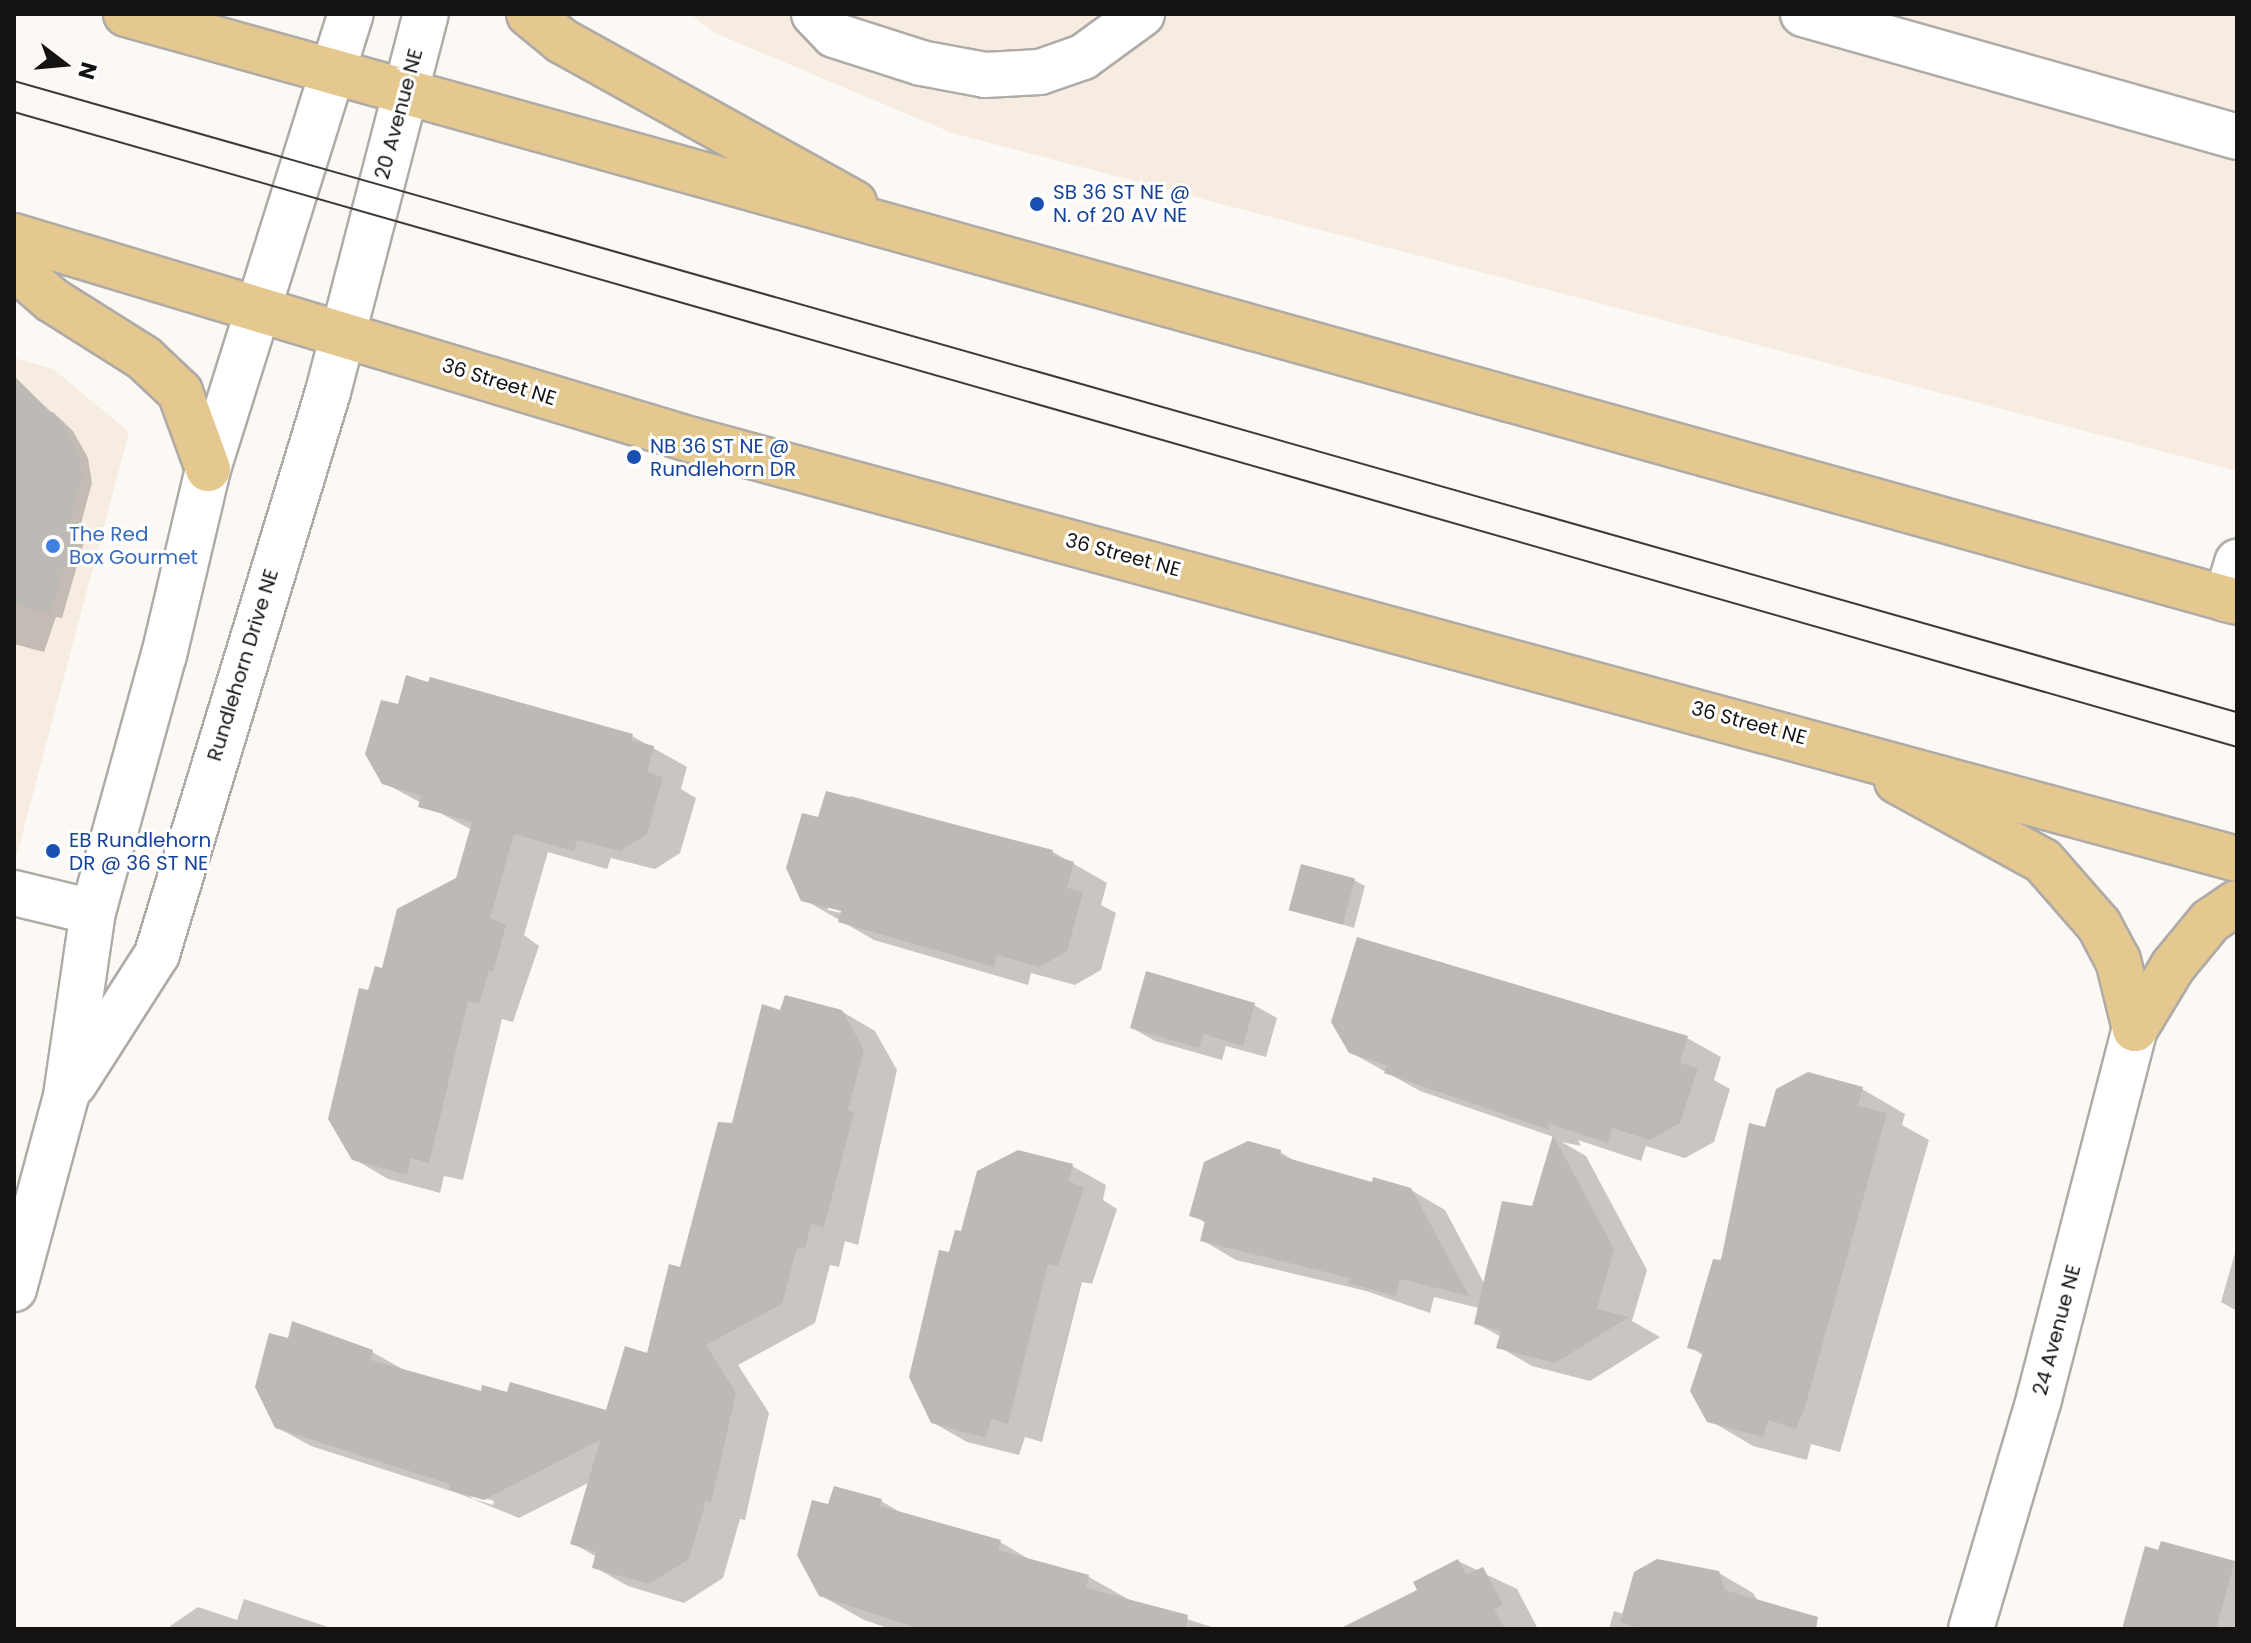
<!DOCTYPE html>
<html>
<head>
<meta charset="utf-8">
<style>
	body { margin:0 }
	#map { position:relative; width:2251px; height:1643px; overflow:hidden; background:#fcf8f3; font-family:Poppins,sans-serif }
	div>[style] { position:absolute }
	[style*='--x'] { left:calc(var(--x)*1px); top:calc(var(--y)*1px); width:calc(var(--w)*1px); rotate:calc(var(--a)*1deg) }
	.built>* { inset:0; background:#f6ece1 }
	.shadow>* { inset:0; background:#0003 }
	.building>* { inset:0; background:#bdb9b5; transform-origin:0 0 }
	.roads { filter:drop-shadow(2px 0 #afaba7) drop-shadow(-2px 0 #afaba7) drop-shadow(0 2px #afaba7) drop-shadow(0 -2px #afaba7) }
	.minor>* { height:44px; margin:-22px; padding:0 22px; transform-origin:22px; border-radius:22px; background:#fff }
	.major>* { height:44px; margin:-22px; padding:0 22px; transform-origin:22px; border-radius:22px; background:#e5c88f }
	.tram>* { height:2px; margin:-1px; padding:0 1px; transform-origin:1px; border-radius:1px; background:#3c3b38 }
	.dots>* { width:22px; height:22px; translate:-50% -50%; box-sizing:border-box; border:4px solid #fff; border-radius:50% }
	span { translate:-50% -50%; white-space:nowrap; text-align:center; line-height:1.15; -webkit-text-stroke:6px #fff; paint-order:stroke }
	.street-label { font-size:20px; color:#141311 }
	.transit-label { font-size:20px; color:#164399 }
	.left { translate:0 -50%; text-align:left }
	.shop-label { font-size:20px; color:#366cbe }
	.frame { position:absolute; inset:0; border:16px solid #141311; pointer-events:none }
	.north { position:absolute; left:24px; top:24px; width:80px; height:80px; -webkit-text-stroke:6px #fff; paint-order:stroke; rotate:106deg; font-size:22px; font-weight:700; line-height:32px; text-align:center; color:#141311 }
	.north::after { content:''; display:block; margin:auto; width:28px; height:36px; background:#141311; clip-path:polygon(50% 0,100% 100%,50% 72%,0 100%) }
</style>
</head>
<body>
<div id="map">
	<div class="built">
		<div style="clip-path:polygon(690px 14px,2237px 14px,2237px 471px,952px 133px,715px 33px)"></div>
		<div style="clip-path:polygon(14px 358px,53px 369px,129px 432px,14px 865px)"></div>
	</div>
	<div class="shadow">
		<div style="clip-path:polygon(14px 396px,54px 413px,73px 431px,88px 458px,92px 483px,79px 531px,86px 535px,62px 618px,56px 617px,44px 652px,14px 644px)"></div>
		<div style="clip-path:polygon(632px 736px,687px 767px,681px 789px,696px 798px,680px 853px,655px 869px,611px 858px,607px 869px,548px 852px,524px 935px,539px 946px,513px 1022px,502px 1019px,463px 1180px,444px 1176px,440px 1193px,388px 1179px,354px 1159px,383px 970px,458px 880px,472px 830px,384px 783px)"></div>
		<div style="clip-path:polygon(evenodd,851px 796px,1053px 852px,1107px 883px,1101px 905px,1116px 913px,1101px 970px,1075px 985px,1031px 973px,1028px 985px,874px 940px,803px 899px,819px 820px,851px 796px,828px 905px,850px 915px,828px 910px,828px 905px)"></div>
		<div style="clip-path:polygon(1354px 880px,1365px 886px,1354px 928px,1292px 909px)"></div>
		<div style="clip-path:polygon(1254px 1005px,1277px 1018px,1266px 1057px,1226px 1046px,1222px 1060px,1155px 1041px,1132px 1028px)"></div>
		<div style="clip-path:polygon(evenodd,841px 1011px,875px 1031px,897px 1070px,858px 1245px,845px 1241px,839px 1267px,830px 1265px,815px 1323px,738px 1365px,769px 1413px,745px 1520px,740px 1519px,723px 1578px,684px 1603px,628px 1586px,594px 1567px,597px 1557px,572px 1543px,590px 1482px,519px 1518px,460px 1494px,311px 1446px,276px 1427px,372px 1352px,406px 1371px,482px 1394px,608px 1412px,648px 1355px,733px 1125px,782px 1012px,841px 1011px,467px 1493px,494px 1501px,493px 1505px,473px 1499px,467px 1493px)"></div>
		<div style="clip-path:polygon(1687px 1038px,1721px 1057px,1714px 1080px,1730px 1089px,1714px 1142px,1685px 1158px,1646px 1146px,1641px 1161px,1578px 1140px,1581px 1146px,1562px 1142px,1586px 1156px,1647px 1270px,1632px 1321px,1660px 1337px,1590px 1381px,1532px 1366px,1499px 1347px,1501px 1337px,1476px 1323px,1479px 1308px,1434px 1297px,1430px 1313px,1366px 1291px,1236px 1260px,1202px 1240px,1206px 1223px,1192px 1215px,1280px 1152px,1300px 1164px,1373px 1185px,1411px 1190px,1445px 1210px,1485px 1285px,1534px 1208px,1554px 1137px,1420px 1091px,1350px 1052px)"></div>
		<div style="clip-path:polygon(1862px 1089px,1905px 1114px,1902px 1125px,1929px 1140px,1840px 1452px,1811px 1444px,1807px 1460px,1753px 1446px,1709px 1420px,1704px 1356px,1690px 1347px,1766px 1130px)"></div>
		<div style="clip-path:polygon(1072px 1166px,1106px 1185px,1103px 1200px,1117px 1209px,1092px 1284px,1082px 1282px,1042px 1442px,1025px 1437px,1019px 1455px,967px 1442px,932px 1422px,950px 1255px,963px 1234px)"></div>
		<div style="clip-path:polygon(2237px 1246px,2237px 1311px,2221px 1302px)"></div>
		<div style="clip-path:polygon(881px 1501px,907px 1516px,1000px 1542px,1034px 1562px,1089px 1577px,1133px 1602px,1218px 1629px,891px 1629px,864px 1620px,820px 1595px,829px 1506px)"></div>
		<div style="clip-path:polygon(2162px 1543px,2237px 1564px,2237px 1629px,2124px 1629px)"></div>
		<div style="clip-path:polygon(1458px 1561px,1517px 1589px,1538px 1629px,1339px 1629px,1420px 1591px)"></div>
		<div style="clip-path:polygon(1719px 1573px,1753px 1593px,1775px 1629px,1609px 1629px,1614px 1611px,1624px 1614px)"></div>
		<div style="clip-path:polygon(244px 1599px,334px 1629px,166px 1629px,198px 1607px,237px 1620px)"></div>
	</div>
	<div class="building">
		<div style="clip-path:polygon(14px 376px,62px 423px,77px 450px,82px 476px,69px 525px,76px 527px,50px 614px,14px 603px)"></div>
		<div style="clip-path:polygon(406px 675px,428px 682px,430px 677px,633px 734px,631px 740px,654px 746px,647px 772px,663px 777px,647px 834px,620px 851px,577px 840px,574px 851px,514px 834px,490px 918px,506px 925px,493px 972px,489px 970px,479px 1004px,468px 1001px,429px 1163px,411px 1158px,407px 1175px,352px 1160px,328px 1119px,359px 988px,368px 990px,375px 966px,382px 968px,397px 909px,456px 878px,472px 822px,418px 807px,421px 796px,382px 784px,365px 754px,381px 700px,398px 704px)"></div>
		<div style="clip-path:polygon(826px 791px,1053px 850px,1052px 855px,1074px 862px,1067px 888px,1083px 892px,1067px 951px,1040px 967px,997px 955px,994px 967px,838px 922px,841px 911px,801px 901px,786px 868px,802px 813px,818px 817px)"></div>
		<div style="left:1301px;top:864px;width:56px;height:48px;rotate:15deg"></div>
		<div style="clip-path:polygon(1357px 937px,1688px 1036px,1680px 1063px,1698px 1068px,1680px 1123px,1650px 1140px,1612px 1128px,1608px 1143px,1547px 1123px,1550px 1130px,1384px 1073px,1387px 1066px,1349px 1053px,1331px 1022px)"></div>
		<div style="clip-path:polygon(1146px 971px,1255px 1003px,1243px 1046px,1203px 1034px,1199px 1048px,1130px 1028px)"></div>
		<div style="clip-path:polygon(785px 995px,842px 1010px,864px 1050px,848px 1110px,854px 1112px,824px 1227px,811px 1224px,805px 1249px,797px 1247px,782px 1304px,706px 1345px,736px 1393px,711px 1503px,706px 1501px,689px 1559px,649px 1584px,592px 1568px,596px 1552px,570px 1544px,600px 1440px,484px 1500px,449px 1490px,450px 1484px,275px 1428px,255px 1387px,269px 1333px,288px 1338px,292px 1321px,373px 1350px,371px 1360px,481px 1391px,482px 1385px,507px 1392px,510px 1382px,606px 1410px,625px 1346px,647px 1353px,669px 1264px,680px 1267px,718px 1122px,732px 1123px,762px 1004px,780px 1010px)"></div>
		<div style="clip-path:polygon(1808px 1072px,1863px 1087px,1858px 1106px,1887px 1113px,1805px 1407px,1796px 1429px,1768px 1420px,1763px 1437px,1707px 1422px,1690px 1391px,1703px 1352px,1687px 1348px,1713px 1259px,1721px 1260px,1749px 1123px,1765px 1127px,1776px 1089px)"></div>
		<div style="clip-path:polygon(1553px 1135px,1614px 1249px,1597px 1309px,1629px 1317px,1555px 1363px,1496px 1348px,1501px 1331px,1474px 1324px,1502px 1201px,1532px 1206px)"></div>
		<div style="clip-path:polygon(1248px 1141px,1281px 1150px,1280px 1156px,1372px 1182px,1373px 1177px,1411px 1188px,1469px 1296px,1400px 1279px,1396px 1296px,1348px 1283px,1350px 1278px,1200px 1241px,1205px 1221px,1189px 1216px,1204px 1162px)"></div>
		<div style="clip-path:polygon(1018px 1150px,1073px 1164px,1069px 1181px,1084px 1188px,1058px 1266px,1048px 1264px,1008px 1424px,991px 1419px,986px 1438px,931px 1423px,909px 1377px,939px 1250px,949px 1252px,955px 1230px,961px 1231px,977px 1171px)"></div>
		<div style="clip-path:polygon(834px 1486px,882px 1499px,880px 1506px,1001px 1540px,998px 1550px,1089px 1575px,1086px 1588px,1188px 1615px,1186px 1629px,920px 1629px,819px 1596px,797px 1555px,812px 1500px,828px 1504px)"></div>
		<div style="clip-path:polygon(2161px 1541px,2235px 1561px,2216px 1629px,2122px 1629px,2145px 1546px,2158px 1550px)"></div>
		<div style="clip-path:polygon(1458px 1559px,1466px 1575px,1483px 1567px,1503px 1605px,1494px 1609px,1505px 1629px,1339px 1629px,1417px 1590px,1413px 1582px)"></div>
		<div style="clip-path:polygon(1657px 1559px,1719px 1571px,1725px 1590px,1818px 1617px,1816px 1629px,1643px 1629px,1620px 1622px,1634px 1572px)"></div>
	</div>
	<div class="roads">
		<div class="minor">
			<div style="--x:814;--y:14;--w:29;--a:46"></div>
			<div style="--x:834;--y:35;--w:91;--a:17.8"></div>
			<div style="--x:921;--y:63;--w:65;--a:10.6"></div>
			<div style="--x:985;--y:75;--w:55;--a:-3.1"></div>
			<div style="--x:1040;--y:72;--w:46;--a:-19.2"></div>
			<div style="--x:1083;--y:57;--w:73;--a:-36.1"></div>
			<div style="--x:1803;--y:14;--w:451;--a:15.8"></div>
			<div style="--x:2226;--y:599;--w:39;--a:-73"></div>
			<div style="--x:14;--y:893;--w:81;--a:13.5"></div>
			<div style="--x:74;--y:1084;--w:154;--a:-57.4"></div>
			<div style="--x:157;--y:954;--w:587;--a:-73.08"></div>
			<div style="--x:328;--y:392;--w:390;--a:-75.5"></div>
			<div style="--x:14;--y:1289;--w:200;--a:-74.9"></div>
			<div style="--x:66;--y:1096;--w:186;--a:-81.7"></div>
			<div style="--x:93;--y:912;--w:267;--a:-74.6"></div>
			<div style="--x:164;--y:655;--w:191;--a:-76.7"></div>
			<div style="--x:208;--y:469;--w:477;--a:-72.6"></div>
			<div style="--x:1971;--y:1629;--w:240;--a:-73.5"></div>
			<div style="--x:2039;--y:1399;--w:382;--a:-75.5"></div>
		</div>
		<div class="major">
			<div style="--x:126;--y:14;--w:2191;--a:15.56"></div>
			<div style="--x:529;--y:14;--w:43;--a:39.3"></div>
			<div style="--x:562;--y:41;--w:334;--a:29"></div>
			<div style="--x:14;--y:236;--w:708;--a:16.75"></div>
			<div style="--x:692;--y:440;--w:1601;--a:15.17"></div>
			<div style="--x:14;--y:267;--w:50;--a:41"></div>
			<div style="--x:52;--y:300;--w:109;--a:32.2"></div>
			<div style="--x:144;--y:358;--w:50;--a:43.4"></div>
			<div style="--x:180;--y:392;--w:82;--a:70"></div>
			<div style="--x:1897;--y:781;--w:166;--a:28.7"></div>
			<div style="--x:2043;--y:861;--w:85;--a:48.8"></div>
			<div style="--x:2099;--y:925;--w:40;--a:62"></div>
			<div style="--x:2118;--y:960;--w:71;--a:76.2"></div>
			<div style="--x:2135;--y:1029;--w:74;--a:-58.9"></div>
			<div style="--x:2173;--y:966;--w:58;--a:-50.6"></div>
			<div style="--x:2210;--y:921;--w:32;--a:-34"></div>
		</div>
	</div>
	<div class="tram">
		<div style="--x:14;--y:81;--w:2311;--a:15.85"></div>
		<div style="--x:14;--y:112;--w:2312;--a:15.94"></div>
	</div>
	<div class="dots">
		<div style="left:1037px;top:204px;background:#1a4fb4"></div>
		<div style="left:634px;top:457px;background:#1a4fb4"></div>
		<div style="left:53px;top:546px;background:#3f7fe0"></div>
		<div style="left:53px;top:851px;background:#1a4fb4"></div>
	</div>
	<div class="street-label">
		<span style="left:399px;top:114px;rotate:-75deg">20 Avenue NE</span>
		<span style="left:499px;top:382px;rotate:17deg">36 Street NE</span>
		<span style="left:1123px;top:555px;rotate:15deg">36 Street NE</span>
		<span style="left:243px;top:665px;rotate:-73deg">Rundlehorn Drive NE</span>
		<span style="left:1749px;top:723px;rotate:15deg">36 Street NE</span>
		<span style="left:2057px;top:1330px;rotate:-75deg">24 Avenue NE</span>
	</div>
	<div class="transit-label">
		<span class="left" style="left:1053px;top:204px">SB 36 ST NE @<br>N. of 20 AV NE</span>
		<span class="left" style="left:650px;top:458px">NB 36 ST NE @<br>Rundlehorn DR</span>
		<span class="left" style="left:69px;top:852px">EB Rundlehorn<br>DR @ 36 ST NE</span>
	</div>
	<div class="shop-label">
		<span class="left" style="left:69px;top:546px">The Red<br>Box Gourmet</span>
	</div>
	<div class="frame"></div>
	<div class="north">N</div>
</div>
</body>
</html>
